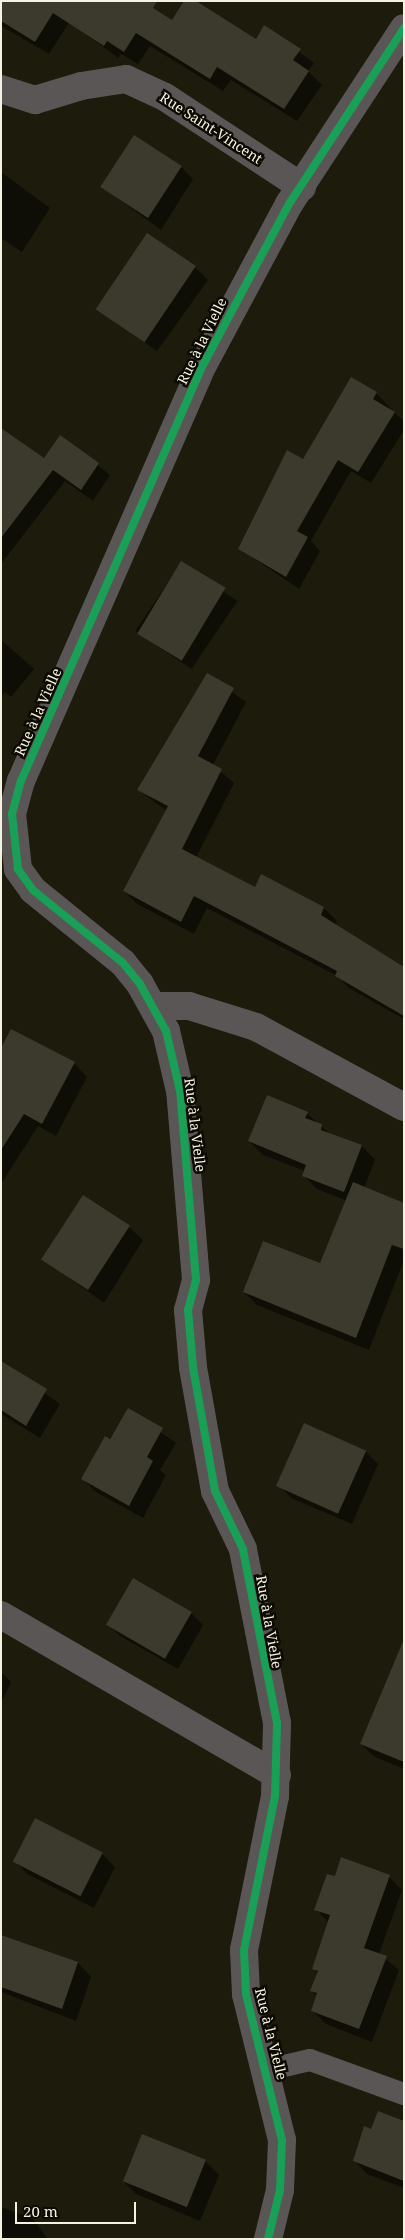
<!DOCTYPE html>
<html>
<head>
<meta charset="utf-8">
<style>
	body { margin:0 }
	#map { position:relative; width:405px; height:2240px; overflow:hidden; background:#1d1b0c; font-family:"Noto Serif",serif }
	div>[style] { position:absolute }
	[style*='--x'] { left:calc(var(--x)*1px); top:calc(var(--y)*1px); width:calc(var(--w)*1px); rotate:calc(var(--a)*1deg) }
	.shadow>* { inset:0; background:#0007; transform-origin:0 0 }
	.building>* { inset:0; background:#3b3a2d; transform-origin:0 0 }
	.lane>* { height:22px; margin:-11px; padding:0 11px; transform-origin:11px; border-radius:11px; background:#595655 }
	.street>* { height:28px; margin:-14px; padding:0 14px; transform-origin:14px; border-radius:14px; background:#595655 }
	.cycleway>* { height:8px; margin:-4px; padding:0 4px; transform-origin:4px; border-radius:4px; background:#1a9f57 }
	span { translate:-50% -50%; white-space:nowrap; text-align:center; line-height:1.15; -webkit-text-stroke:5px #0c0a02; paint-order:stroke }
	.street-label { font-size:14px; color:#f4f2e1 }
	.frame { position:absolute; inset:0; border:2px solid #f4f2e1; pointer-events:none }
	.scale { position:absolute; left:15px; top:2202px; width:121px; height:22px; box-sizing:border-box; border:2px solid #f4f2e1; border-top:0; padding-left:6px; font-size:15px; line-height:18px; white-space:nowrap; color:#f4f2e1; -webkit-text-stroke:4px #0c0a02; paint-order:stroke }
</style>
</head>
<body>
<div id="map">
	<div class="shadow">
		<div style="clip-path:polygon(1px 1px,82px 2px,49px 54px,1px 26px)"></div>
		<div style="clip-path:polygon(172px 22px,256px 41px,265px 27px,314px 63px,308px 71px,322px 85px,297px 121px,231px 80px,223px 91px,150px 46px,138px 64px,121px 54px,118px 58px,75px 26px)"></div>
		<div style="clip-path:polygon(181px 167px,193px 179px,161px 230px,101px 186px)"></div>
		<div style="clip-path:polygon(1px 172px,50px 208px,22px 252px,1px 238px)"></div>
		<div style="clip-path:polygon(195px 267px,208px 280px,157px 351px,99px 310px)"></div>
		<div style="clip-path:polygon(352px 379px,376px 393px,404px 422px,404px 430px,371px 483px,351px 471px,311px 541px,320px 551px,299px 589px,240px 549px,304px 461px)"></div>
		<div style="clip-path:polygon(60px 436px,110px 475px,93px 501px,65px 481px,1px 564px,1px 461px,44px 459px)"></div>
		<div style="left:181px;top:563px;width:68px;height:82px;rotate:34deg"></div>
		<div style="clip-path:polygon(1px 640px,34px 669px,11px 697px,5px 692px,1px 697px)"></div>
		<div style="clip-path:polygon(207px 674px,246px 702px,213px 765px,234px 783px,196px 858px,255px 888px,262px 876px,324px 908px,337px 921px,335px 925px,404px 967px,404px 1019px,349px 988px,337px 976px,207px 908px,194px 934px,137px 904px,124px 891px,167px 811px,138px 790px)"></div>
		<div style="clip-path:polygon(1px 1051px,74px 1063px,87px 1077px,56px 1136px,38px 1126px,1px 1184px)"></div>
		<div style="clip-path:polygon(307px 1113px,331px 1135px,362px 1146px,375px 1160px,364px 1188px,404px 1204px,404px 1260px,369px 1350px,257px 1305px,244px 1292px,321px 1265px,347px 1201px,317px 1189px,304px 1176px,305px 1171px,263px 1155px,249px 1141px)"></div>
		<div style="clip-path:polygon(129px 1227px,143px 1240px,104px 1303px,44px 1260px)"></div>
		<div style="clip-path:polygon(1px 1362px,60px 1404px,40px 1438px,1px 1414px)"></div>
		<div style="clip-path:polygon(128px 1410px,176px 1443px,160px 1470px,166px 1475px,143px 1518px,96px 1492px,83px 1479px)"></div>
		<div style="clip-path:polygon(366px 1452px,378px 1464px,352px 1524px,291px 1498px,279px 1485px)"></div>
		<div style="clip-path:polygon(191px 1613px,203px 1625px,178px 1669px,120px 1636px,108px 1624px)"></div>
		<div style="clip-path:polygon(1px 1672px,11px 1682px,1px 1703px)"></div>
		<div style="clip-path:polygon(404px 1701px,404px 1769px,375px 1757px,361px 1744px)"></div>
		<div style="clip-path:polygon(102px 1854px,115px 1867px,94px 1908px,27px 1874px,14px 1860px)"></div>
		<div style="clip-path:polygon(389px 1877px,402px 1890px,379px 1954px,399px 1970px,372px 2042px,326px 2024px,312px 2011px,317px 1996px,312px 1991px,318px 1973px,314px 1969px,329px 1923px,316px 1909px,336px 1878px)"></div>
		<div style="clip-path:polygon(7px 1938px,78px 1963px,91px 1977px,76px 2021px,1px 1992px,1px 1954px)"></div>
		<div style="clip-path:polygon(404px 2122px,404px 2188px,367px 2174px,354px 2160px,372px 2130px)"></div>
		<div style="clip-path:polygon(205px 2161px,219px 2175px,200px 2221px,136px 2194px,123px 2181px)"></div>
		<div style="clip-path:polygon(1px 2207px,33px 2219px,48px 2239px,1px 2239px)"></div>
	</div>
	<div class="building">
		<div style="clip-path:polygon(1px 1px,157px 1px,153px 8px,172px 20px,184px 1px,196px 1px,256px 39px,264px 25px,301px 49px,293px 60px,309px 71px,284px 109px,217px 67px,210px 79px,136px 33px,124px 52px,107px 41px,104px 46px,53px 13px,35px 42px,1px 21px)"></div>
		<div style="left:134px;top:135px;width:57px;height:62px;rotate:33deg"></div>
		<div style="left:147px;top:233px;width:59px;height:92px;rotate:34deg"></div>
		<div style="clip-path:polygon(351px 377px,377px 392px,373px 399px,395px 412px,358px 472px,338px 460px,297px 531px,308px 537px,286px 577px,238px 549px,287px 450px,303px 459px)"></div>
		<div style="clip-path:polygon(1px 428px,44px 458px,60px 435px,99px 463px,81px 490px,53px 470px,1px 538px)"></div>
		<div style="left:181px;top:561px;width:52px;height:85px;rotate:31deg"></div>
		<div style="clip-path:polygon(207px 673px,234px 688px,198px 756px,222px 769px,182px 849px,255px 887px,261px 874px,324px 907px,321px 915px,404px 967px,404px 1016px,335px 976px,337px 971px,194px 896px,181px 922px,123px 891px,168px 806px,137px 790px)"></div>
		<div style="clip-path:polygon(11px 1029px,75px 1062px,42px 1124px,24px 1114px,1px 1150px,1px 1048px)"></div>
		<div style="clip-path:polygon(267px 1095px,308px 1112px,305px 1118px,322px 1124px,321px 1130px,362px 1145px,344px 1192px,302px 1176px,306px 1165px,248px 1141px)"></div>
		<div style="clip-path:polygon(353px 1182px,404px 1203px,404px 1249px,392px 1245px,356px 1338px,243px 1292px,263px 1241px,320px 1263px)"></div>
		<div style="left:83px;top:1195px;width:56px;height:77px;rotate:33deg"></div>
		<div style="clip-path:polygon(1px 1361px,47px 1389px,26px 1426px,1px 1410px)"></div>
		<div style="clip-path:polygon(128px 1408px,163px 1428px,147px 1457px,153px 1461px,129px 1506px,81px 1479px,105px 1436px,110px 1439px)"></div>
		<div style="left:304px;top:1423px;width:68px;height:69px;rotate:24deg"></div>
		<div style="left:133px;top:1578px;width:68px;height:54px;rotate:30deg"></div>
		<div style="clip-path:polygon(404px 1639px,404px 1762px,360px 1744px)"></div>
		<div style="left:35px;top:1818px;width:76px;height:49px;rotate:27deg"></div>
		<div style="clip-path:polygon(341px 1857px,390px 1875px,364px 1948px,387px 1956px,359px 2029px,311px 2011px,317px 1993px,310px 1991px,318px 1971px,312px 1969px,330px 1915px,314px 1910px,327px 1874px,335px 1876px)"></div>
		<div style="clip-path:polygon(1px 1935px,78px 1962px,62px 2009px,1px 1987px)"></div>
		<div style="clip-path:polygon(378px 2111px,404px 2121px,404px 2181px,353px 2161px,364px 2126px,371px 2129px)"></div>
		<div style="left:142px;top:2134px;width:69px;height:51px;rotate:22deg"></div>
	</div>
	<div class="lane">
		<div style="--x:267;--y:2070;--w:44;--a:-13.1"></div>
		<div style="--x:310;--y:2060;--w:100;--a:19.9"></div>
	</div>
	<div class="street">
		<div style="--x:1;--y:89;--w:36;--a:18"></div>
		<div style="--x:35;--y:100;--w:48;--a:-16.9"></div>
		<div style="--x:81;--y:86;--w:46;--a:-8.8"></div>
		<div style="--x:126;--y:79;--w:43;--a:24.8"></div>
		<div style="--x:165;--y:97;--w:164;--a:33.3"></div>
		<div style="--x:155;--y:1006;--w:34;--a:0"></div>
		<div style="--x:189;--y:1006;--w:70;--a:17.4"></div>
		<div style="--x:256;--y:1027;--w:168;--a:28.4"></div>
		<div style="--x:1;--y:1615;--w:319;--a:30.1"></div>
		<div style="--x:268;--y:2239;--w:50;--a:-76.2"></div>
		<div style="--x:280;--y:2190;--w:50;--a:-87.7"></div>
		<div style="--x:282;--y:2140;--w:150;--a:-103.9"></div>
		<div style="--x:246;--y:1994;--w:44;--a:-92.6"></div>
		<div style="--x:244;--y:1950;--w:157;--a:-78.6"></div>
		<div style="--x:275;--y:1796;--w:73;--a:-88.4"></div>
		<div style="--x:277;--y:1723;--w:177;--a:-101.1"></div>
		<div style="--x:243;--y:1549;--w:64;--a:-115.8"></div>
		<div style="--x:215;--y:1491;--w:126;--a:-100.1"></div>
		<div style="--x:193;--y:1367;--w:57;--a:-95"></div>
		<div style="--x:188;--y:1310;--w:31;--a:-75"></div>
		<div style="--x:196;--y:1280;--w:190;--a:-94.8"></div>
		<div style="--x:180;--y:1091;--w:62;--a:-103.1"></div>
		<div style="--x:166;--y:1031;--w:54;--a:-119"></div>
		<div style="--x:140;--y:984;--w:27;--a:-129"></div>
		<div style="--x:123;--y:963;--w:116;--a:-141"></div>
		<div style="--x:33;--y:890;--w:26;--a:-126"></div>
		<div style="--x:18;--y:869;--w:55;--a:-96.2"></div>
		<div style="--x:12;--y:814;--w:34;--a:-75"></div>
		<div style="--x:21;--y:781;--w:454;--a:-66.4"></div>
		<div style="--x:203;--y:365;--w:183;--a:-61.9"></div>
		<div style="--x:289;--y:204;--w:210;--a:-56.8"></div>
	</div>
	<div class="cycleway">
		<div style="--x:268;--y:2239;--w:50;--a:-76.2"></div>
		<div style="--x:280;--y:2190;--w:50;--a:-87.7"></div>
		<div style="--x:282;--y:2140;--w:150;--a:-103.9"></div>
		<div style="--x:246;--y:1994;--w:44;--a:-92.6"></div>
		<div style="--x:244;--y:1950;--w:157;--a:-78.6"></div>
		<div style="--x:275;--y:1796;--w:73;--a:-88.4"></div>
		<div style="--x:277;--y:1723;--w:177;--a:-101.1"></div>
		<div style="--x:243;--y:1549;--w:64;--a:-115.8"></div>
		<div style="--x:215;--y:1491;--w:126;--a:-100.1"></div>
		<div style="--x:193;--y:1367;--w:57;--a:-95"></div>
		<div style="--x:188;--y:1310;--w:31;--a:-75"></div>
		<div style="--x:196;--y:1280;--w:190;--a:-94.8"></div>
		<div style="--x:180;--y:1091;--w:62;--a:-103.1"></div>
		<div style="--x:166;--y:1031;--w:54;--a:-119"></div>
		<div style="--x:140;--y:984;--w:27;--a:-129"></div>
		<div style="--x:123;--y:963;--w:116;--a:-141"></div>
		<div style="--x:33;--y:890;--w:26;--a:-126"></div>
		<div style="--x:18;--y:869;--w:55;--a:-96.2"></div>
		<div style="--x:12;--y:814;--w:34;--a:-75"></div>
		<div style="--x:21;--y:781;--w:454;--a:-66.4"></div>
		<div style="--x:203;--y:365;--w:183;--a:-61.9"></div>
		<div style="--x:289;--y:204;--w:210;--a:-56.8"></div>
	</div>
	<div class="street-label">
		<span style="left:211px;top:128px;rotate:33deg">Rue Saint-Vincent</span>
		<span style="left:202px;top:341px;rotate:-64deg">Rue à la Vielle</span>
		<span style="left:38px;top:712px;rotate:-66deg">Rue à la Vielle</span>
		<span style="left:195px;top:1125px;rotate:83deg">Rue à la Vielle</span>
		<span style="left:269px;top:1622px;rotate:80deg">Rue à la Vielle</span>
		<span style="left:271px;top:2034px;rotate:76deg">Rue à la Vielle</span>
	</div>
	<div class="frame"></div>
	<div class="scale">20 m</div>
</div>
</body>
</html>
